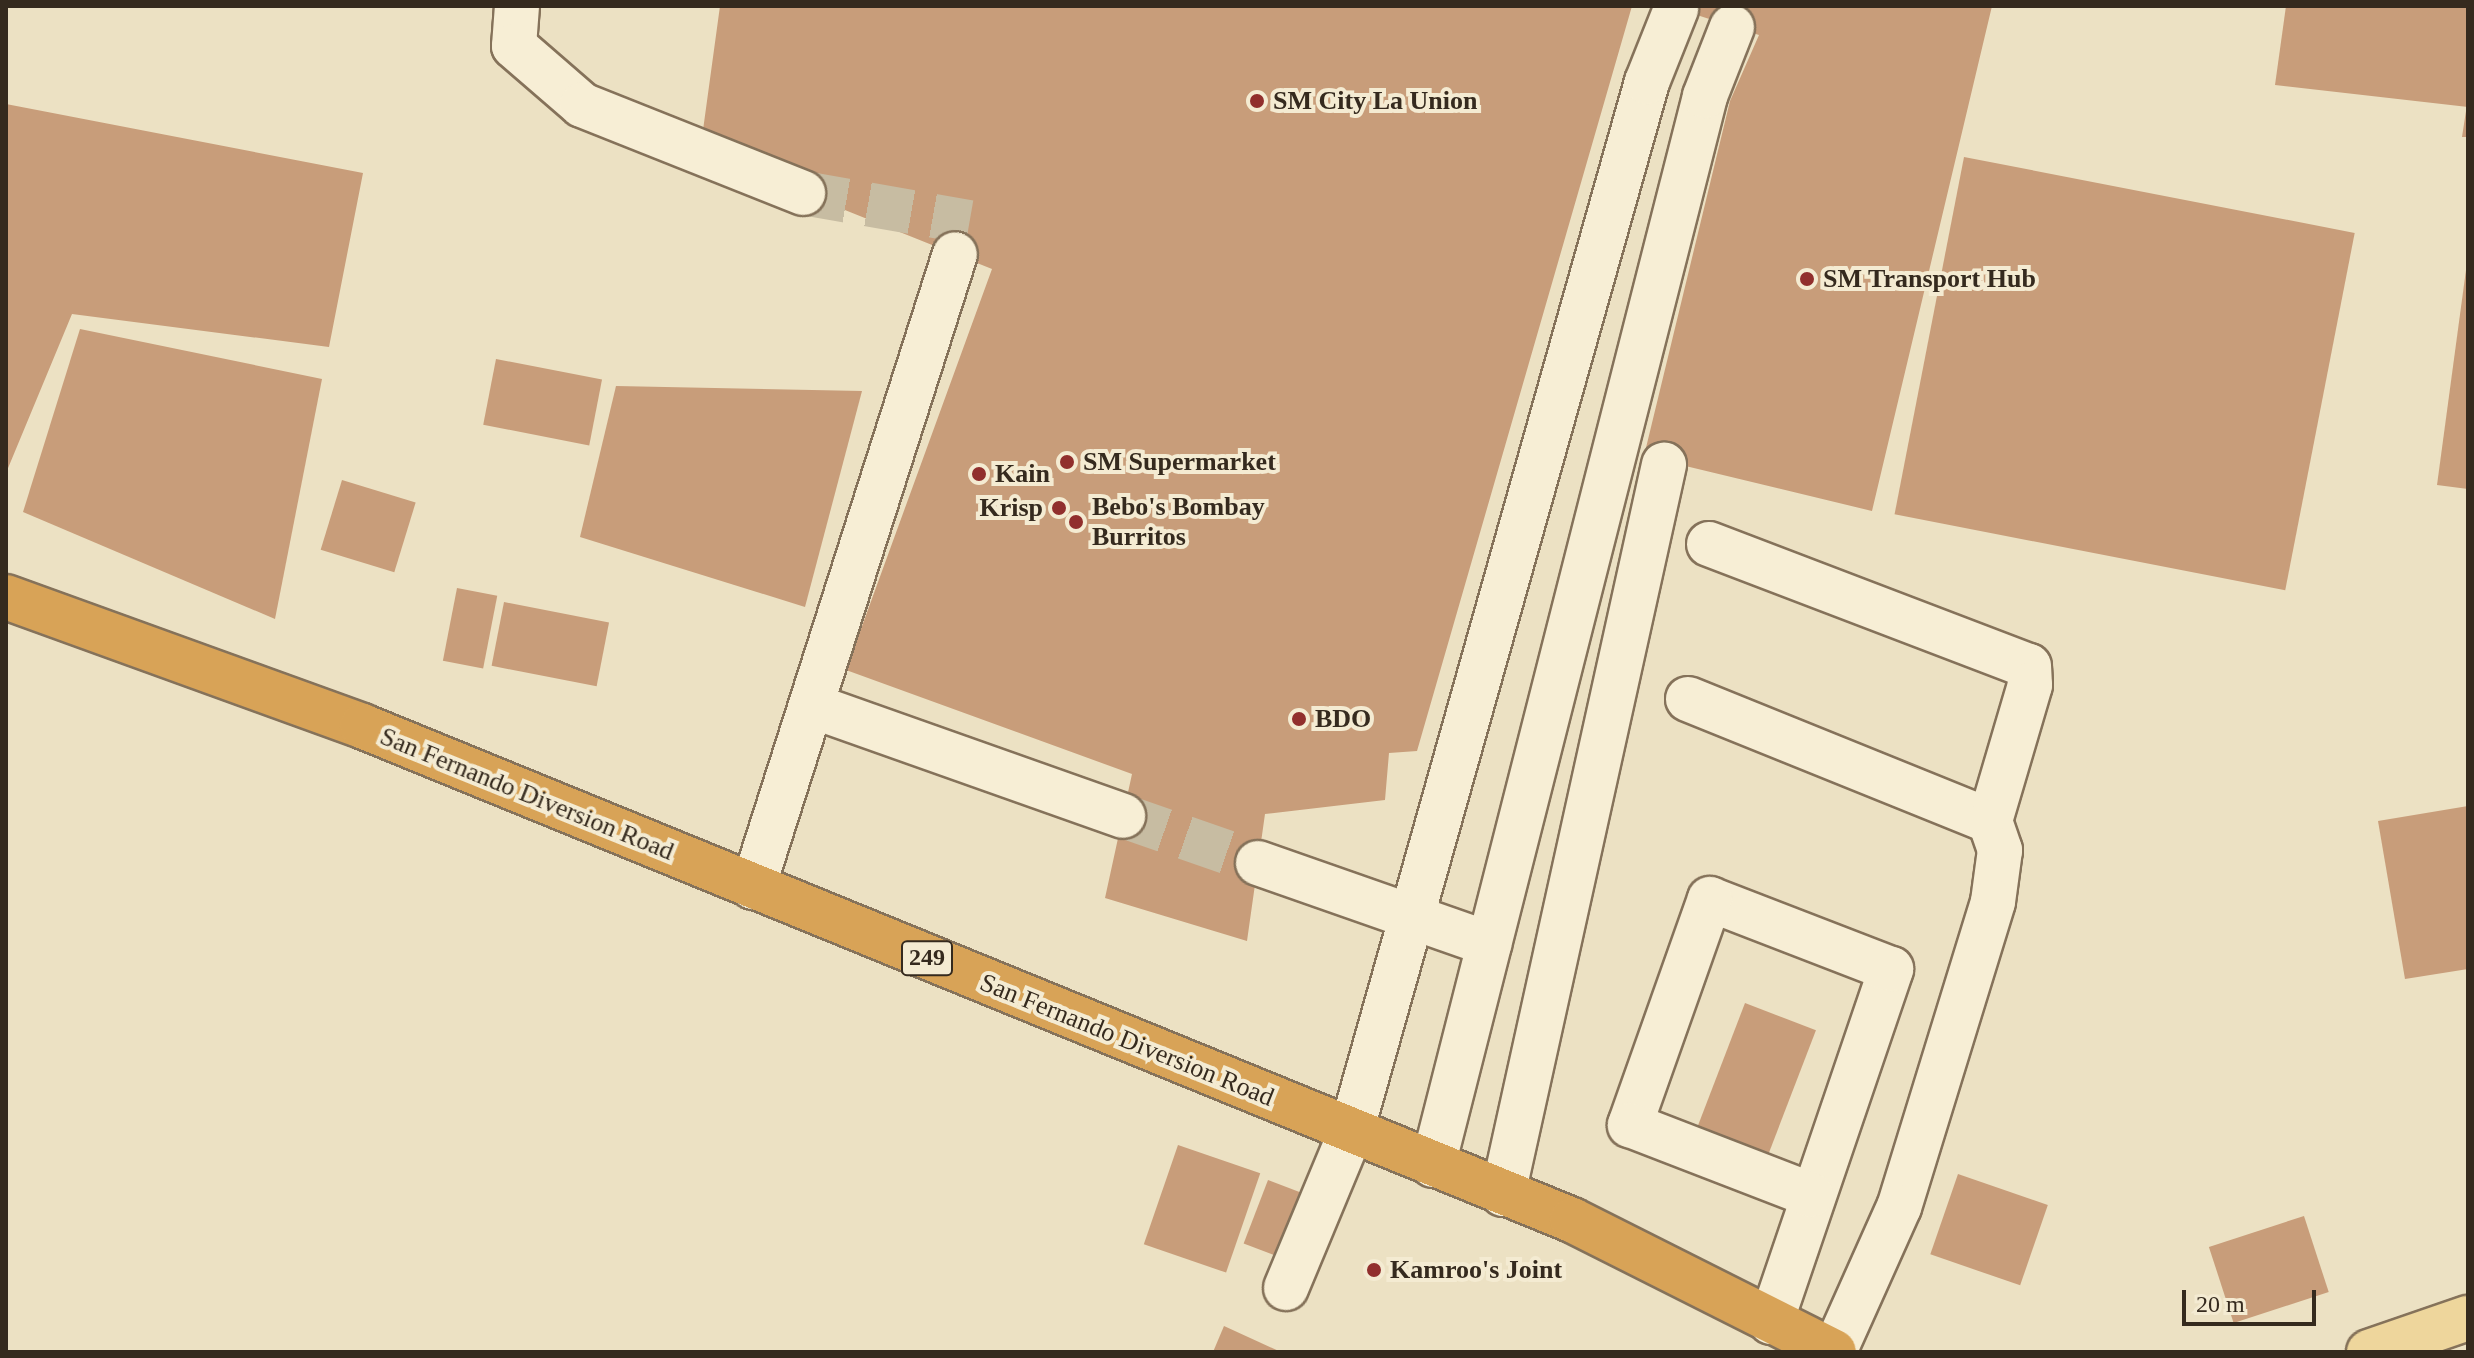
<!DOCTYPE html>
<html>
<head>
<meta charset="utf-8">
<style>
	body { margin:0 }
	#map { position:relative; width:2474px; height:1358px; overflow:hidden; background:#ece1c3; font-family:"Times New Roman",serif }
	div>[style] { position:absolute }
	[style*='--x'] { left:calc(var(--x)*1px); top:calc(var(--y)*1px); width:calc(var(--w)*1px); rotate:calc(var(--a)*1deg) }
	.building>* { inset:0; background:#c89d7a; transform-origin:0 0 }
	.minor-tunnel>* { height:44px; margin-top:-22px; transform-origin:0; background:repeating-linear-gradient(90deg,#c7bca2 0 44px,transparent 0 66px) }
	.roads { filter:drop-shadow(2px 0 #85725a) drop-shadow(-2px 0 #85725a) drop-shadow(0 2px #85725a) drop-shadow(0 -2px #85725a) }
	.minor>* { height:44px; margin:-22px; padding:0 22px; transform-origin:22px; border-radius:22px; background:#f7eed5 }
	.major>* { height:44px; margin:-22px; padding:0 22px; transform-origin:22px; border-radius:22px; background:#eed69c }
	.highway>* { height:44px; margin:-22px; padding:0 22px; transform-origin:22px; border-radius:22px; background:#d8a357 }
	.dots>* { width:22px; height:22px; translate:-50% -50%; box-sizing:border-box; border:4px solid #f4ebd2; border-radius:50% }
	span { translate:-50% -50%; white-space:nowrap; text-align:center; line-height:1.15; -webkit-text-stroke:8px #f4ebd2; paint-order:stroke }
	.shield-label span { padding:2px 6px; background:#f4ebd2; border:2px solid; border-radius:6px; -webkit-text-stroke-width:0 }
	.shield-label { font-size:24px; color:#352a1e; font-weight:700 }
	.poi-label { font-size:26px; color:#352a1e; font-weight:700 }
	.left { translate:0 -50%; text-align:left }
	.right { translate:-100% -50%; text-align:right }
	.street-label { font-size:26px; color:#352a1e }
	.frame { position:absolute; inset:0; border:8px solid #352a1e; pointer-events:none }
	.scale { position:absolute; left:2182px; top:1290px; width:134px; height:36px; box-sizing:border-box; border:4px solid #352a1e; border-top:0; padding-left:10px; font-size:24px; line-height:28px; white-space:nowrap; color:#352a1e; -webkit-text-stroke:6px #f4ebd2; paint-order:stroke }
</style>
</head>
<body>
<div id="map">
	<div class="building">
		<div style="clip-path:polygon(720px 6px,1632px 6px,1417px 751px,1389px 753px,1385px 800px,1265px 814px,1247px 941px,1105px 898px,1132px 774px,846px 670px,992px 269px,700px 152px)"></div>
		<div style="clip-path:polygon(1992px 6px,1872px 511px,1644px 456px,1730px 101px,1759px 35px,1669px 6px)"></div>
		<div style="clip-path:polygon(2286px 6px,2468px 6px,2468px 107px,2275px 85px)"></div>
		<div style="clip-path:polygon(6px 104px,363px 173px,329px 347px,72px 314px,6px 473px)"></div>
		<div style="clip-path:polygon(2466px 111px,2468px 111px,2468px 137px,2462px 137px)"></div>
		<div style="left:1964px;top:157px;width:398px;height:364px;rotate:11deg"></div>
		<div style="clip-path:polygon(2466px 270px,2468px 270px,2468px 489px,2437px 485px)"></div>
		<div style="clip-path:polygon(80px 329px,322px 379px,275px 619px,23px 512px)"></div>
		<div style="left:496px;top:359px;width:108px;height:67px;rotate:11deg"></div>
		<div style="clip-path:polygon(616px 386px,862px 391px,805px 607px,580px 537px)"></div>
		<div style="left:342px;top:480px;width:77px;height:73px;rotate:17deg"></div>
		<div style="left:457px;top:588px;width:41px;height:74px;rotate:11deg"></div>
		<div style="left:504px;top:602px;width:107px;height:65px;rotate:11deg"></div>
		<div style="clip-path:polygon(2468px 806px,2468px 969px,2405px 979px,2378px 821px)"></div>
		<div style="left:1745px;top:1003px;width:76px;height:144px;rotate:21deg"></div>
		<div style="left:1178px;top:1145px;width:87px;height:105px;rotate:19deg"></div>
		<div style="left:1958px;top:1174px;width:95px;height:85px;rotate:19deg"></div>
		<div style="left:1268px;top:1180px;width:40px;height:68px;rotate:21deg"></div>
		<div style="left:2304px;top:1216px;width:80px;height:100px;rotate:72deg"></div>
		<div style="clip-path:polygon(1224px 1326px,1281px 1352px,1213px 1352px)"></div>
	</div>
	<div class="minor-tunnel">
		<div style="--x:803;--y:193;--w:169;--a:9.9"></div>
		<div style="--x:1123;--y:816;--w:143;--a:19.2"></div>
	</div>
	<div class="roads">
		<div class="minor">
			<div style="--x:517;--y:6;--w:40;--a:94.3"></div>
			<div style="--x:514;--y:46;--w:90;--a:40.9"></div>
			<div style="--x:582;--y:105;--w:238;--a:21.7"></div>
			<div style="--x:1709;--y:544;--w:342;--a:20.9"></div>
			<div style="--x:2029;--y:666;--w:19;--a:87"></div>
			<div style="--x:2030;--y:685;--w:142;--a:106.4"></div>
			<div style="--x:1688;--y:699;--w:326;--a:22"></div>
			<div style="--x:1990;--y:821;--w:31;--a:71"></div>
			<div style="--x:2000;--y:850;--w:52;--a:97.7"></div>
			<div style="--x:1993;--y:902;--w:319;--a:107.1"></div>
			<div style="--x:1899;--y:1207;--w:159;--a:114.1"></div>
			<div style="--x:813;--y:706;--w:329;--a:19.5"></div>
			<div style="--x:1258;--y:863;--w:245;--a:19.3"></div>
			<div style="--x:753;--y:887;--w:664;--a:-72.3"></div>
			<div style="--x:1433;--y:1165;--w:1103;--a:-75.72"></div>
			<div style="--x:1705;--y:96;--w:74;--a:-68.6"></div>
			<div style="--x:1503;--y:1194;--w:747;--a:-77.55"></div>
			<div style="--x:1286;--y:1288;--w:169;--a:-67.4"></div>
			<div style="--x:1351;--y:1132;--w:1091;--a:-74.26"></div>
			<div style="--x:1647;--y:82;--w:79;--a:-68.3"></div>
			<div style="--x:1771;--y:1322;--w:373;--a:-71.2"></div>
			<div style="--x:1891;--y:969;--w:194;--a:-158.9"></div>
			<div style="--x:1710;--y:899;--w:240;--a:109.5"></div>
			<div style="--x:1630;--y:1125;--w:194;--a:21.1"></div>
		</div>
		<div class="major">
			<div style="--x:2369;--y:1352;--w:105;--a:-19"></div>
		</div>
		<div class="highway">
			<div style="--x:6;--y:597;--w:379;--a:19.9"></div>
			<div style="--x:362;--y:726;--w:1307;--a:22.21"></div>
			<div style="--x:1572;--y:1220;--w:293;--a:26.7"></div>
		</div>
	</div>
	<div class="dots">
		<div style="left:1257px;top:101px;background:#912f2d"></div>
		<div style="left:1807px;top:279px;background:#912f2d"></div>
		<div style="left:1067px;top:462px;background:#912f2d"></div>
		<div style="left:979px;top:474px;background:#912f2d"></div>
		<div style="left:1059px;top:508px;background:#912f2d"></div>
		<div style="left:1076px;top:522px;background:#912f2d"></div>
		<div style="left:1299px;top:719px;background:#912f2d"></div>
		<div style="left:1374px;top:1270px;background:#912f2d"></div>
	</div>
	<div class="shield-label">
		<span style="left:927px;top:958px">249</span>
	</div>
	<div class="poi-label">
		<span class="left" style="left:1273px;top:101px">SM City La Union</span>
		<span class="left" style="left:1823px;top:279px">SM Transport Hub</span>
		<span class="left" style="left:1083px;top:462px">SM Supermarket</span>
		<span class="left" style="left:995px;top:474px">Kain</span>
		<span class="left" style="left:1092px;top:522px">Bebo's Bombay<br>Burritos</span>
		<span class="right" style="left:1043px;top:508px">Krisp</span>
		<span class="left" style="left:1315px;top:719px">BDO</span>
		<span class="left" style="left:1390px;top:1270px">Kamroo's Joint</span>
	</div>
	<div class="street-label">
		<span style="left:527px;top:794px;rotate:22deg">San Fernando Diversion Road</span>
		<span style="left:1127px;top:1040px;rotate:22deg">San Fernando Diversion Road</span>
	</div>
	<div class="frame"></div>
	<div class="scale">20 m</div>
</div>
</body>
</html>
